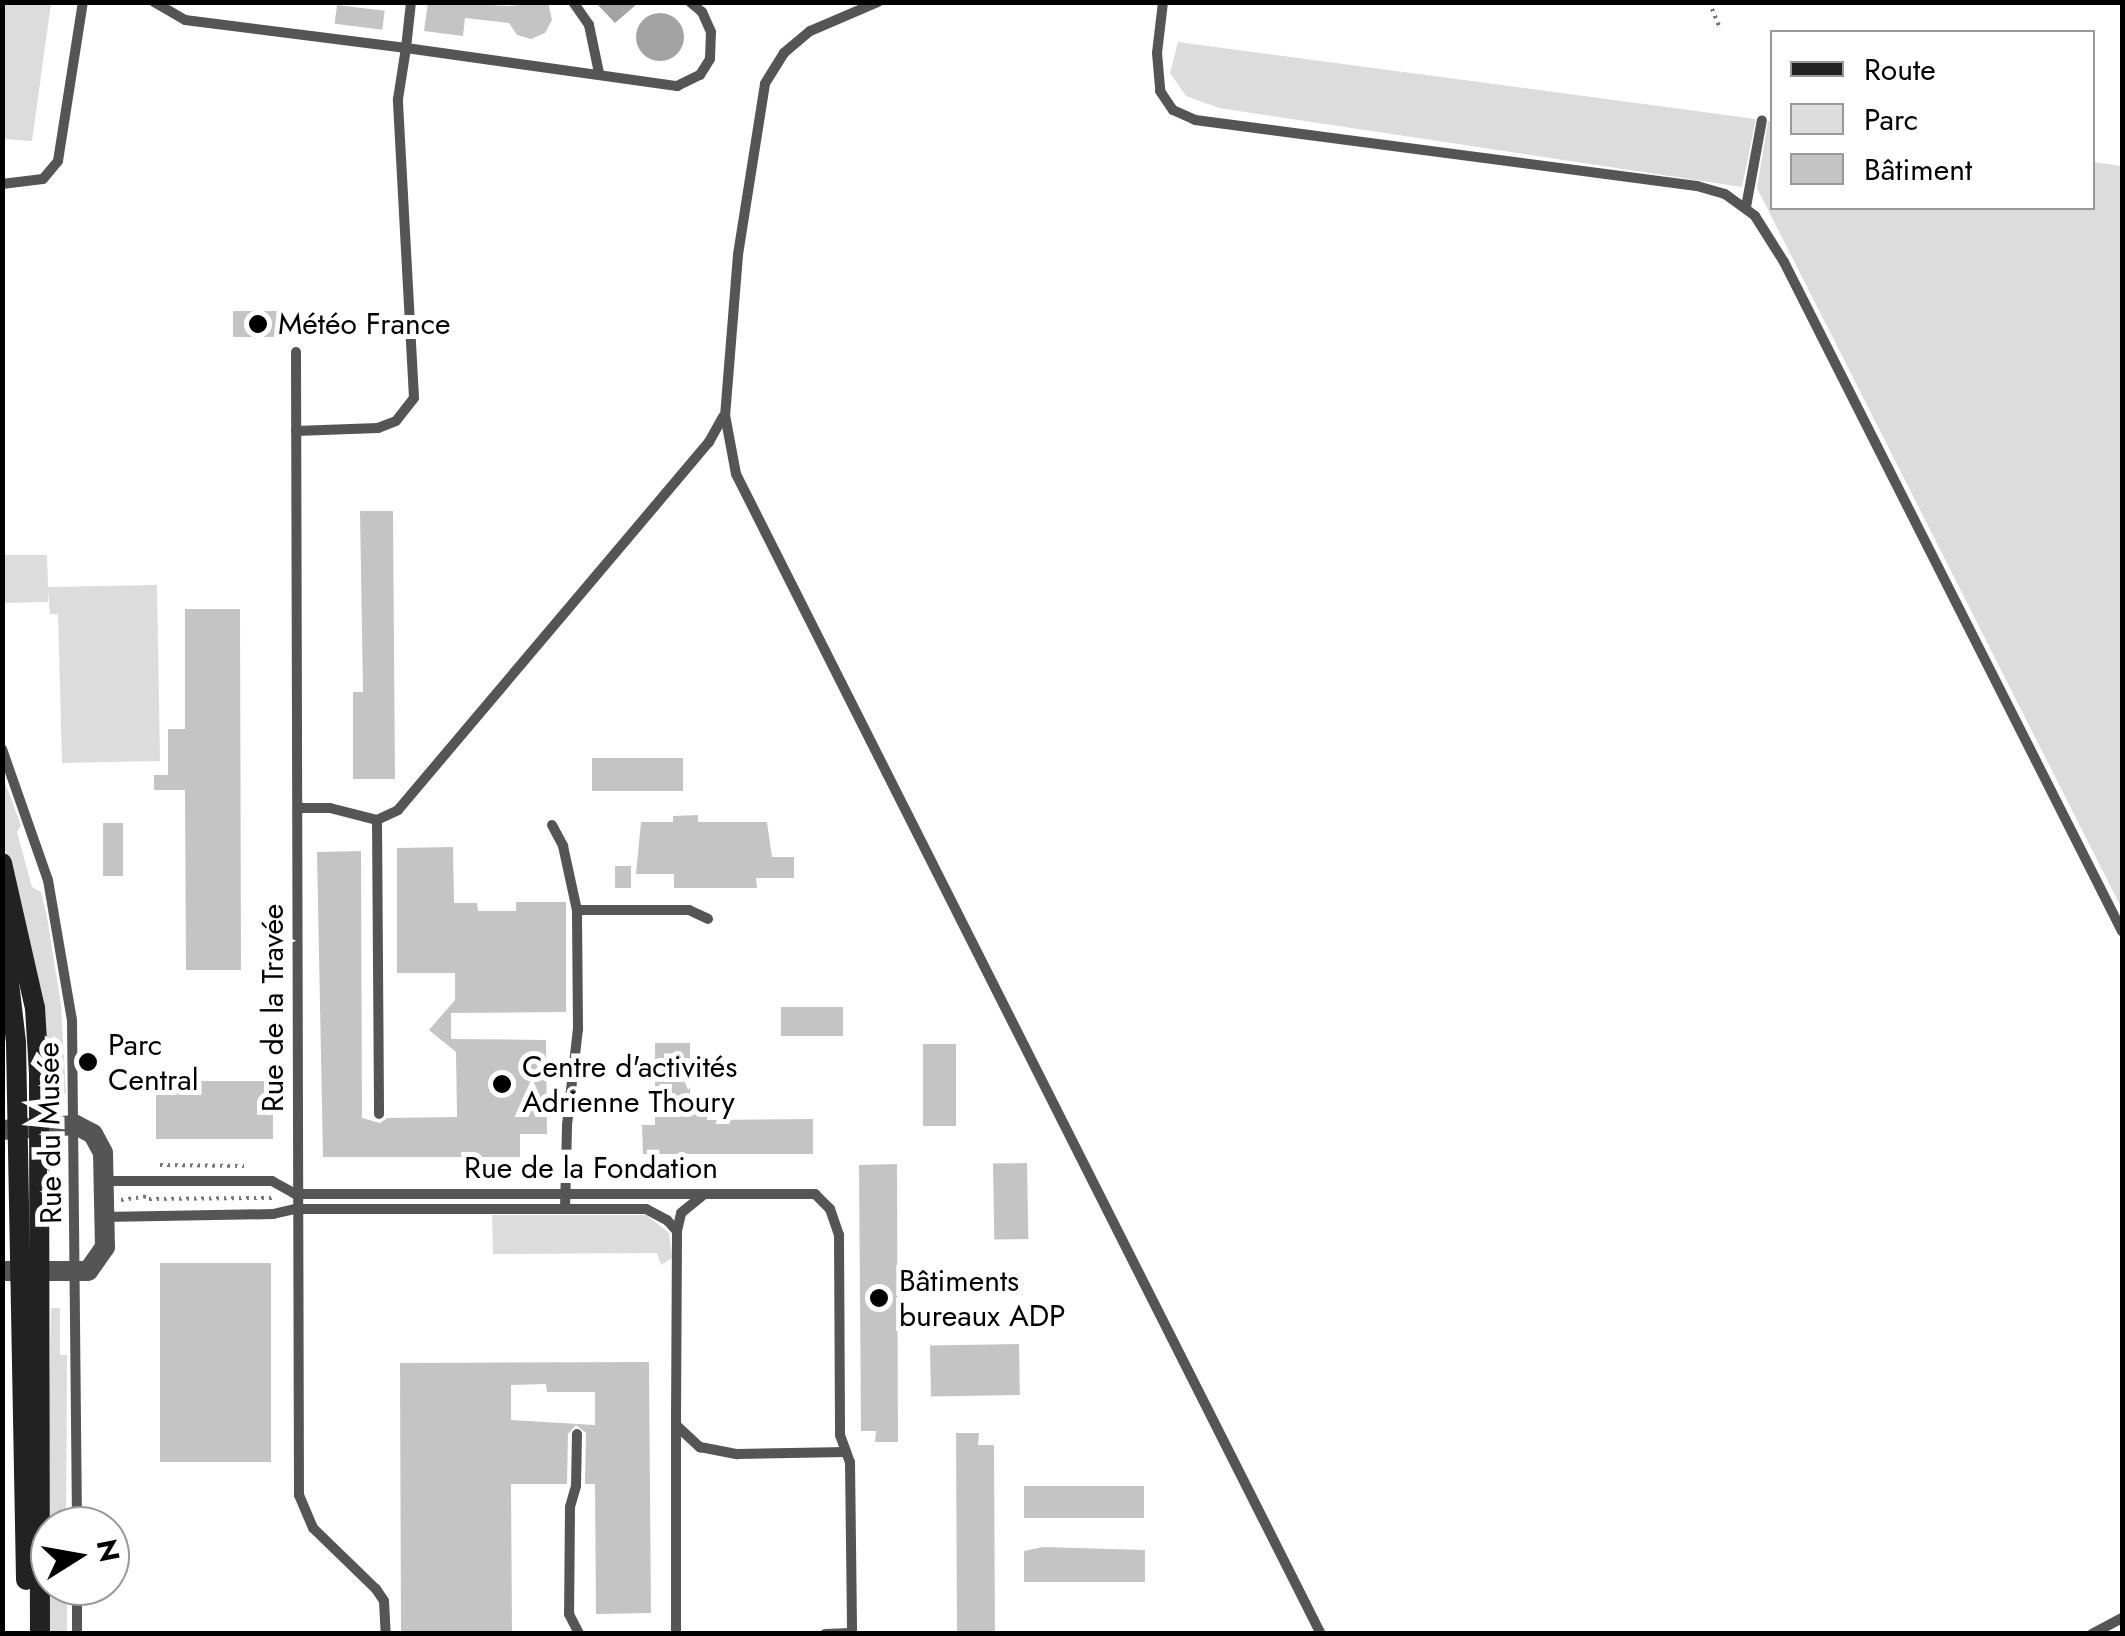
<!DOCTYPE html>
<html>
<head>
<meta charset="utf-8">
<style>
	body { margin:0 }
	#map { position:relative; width:2125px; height:1636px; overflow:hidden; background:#fff; font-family:Jost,sans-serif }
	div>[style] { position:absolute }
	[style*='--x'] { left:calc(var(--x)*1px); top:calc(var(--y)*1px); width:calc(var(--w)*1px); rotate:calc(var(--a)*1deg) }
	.green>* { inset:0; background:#dcdcdc }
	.water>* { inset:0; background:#a3a3a3 }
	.round { border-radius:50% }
	.building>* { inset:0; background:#c4c4c4; transform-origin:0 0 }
	.path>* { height:4px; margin-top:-2px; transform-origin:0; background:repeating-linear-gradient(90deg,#777 0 2.5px,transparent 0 7.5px) }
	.service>* { height:10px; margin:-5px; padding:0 5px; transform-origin:5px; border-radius:5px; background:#555 }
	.minor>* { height:20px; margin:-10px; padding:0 10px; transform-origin:10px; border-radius:10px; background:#555 }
	.secondary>* { height:20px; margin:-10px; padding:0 10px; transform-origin:10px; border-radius:10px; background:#222 }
	.dots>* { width:28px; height:28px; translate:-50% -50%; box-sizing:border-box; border:5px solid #fff; border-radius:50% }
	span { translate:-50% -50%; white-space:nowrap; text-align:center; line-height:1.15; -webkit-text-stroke:10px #fff; paint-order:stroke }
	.poi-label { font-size:30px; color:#000 }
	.left { translate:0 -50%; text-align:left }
	.street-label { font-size:30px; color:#000 }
	.frame { position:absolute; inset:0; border:5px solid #000; pointer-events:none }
	.legend { position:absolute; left:1770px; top:30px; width:325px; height:180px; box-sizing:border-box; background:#fff; border:2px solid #999; margin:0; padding:12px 18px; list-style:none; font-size:30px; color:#000 }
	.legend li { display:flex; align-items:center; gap:20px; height:50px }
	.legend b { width:50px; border:2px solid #999 }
	.north { position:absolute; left:30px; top:1506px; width:100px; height:100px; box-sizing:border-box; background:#fff; border:2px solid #999; border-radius:50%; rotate:79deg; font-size:28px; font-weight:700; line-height:40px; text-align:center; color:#000 }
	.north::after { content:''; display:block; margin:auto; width:35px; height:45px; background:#000; clip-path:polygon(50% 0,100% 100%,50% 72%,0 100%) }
</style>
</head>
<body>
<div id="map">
	<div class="green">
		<div style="clip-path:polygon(2px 3px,51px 3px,32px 141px,3px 139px)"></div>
		<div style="clip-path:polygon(1178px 42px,1756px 119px,1742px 187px,1219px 108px,1186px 96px,1170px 73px)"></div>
		<div style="clip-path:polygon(1768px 121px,1772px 121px,1772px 208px,2092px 208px,2093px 162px,2122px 166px,2122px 909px,1757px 188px)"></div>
		<div style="clip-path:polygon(2px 555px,47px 555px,48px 587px,157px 585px,160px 761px,62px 763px,58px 614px,50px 614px,48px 589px,48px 602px,3px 603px)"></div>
		<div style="clip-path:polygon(2px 775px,21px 825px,17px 832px,32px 887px,41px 892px,47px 917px,61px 1005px,66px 1094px,50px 1095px,45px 1016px,3px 841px)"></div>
		<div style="clip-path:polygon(492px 1215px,646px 1215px,669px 1233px,672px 1258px,661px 1265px,657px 1253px,493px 1254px)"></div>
		<div style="clip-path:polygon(51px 1308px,60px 1308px,60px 1355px,67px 1355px,66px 1526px,50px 1526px,50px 1586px,67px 1586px,67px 1633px,45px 1634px)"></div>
	</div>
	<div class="water">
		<div style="clip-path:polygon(596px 3px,638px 3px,615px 23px)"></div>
		<div class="round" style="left:636px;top:13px;width:48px;height:48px"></div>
	</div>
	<div class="building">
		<div style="clip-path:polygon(428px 2px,509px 6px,548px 2px,552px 20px,545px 33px,531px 39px,517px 35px,509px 23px,465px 18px,463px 36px,424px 31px)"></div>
		<div style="left:337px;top:5px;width:48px;height:19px;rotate:7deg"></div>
		<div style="left:233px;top:311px;width:51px;height:26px"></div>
		<div style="clip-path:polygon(360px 511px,393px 511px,395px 779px,353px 779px,353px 692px,363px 692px)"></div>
		<div style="clip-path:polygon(185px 609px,240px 609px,241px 970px,186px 970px,185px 790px,154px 790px,154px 775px,168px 775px,168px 729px,185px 729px)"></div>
		<div style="left:683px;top:758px;width:33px;height:91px;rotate:90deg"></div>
		<div style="clip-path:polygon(698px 815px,698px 822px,767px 822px,772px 857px,794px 857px,794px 878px,756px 878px,757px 888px,674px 888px,674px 874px,636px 874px,641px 822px,673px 822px,673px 816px)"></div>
		<div style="left:103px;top:823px;width:20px;height:53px"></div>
		<div style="clip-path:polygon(453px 847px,454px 903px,477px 903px,478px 911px,516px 911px,516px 902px,566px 902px,566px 1012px,451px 1013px,451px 1039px,546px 1040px,547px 1134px,520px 1134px,520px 1157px,323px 1157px,317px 852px,361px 851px,362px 1118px,380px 1123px,387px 1118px,457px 1117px,456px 1052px,429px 1030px,455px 1000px,455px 973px,397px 973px,397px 848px)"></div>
		<div style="left:615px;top:866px;width:16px;height:22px"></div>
		<div style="left:781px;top:1007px;width:62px;height:29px"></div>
		<div style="clip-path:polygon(655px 1043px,690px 1043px,690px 1094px,707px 1095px,707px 1120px,813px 1119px,813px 1154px,643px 1154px,642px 1125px,655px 1125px)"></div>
		<div style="left:923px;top:1044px;width:33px;height:82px"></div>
		<div style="left:156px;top:1081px;width:117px;height:58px"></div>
		<div style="left:1027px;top:1163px;width:76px;height:34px;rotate:89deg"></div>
		<div style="clip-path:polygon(897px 1164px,898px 1442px,875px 1442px,876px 1431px,861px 1431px,859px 1165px)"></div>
		<div style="left:160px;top:1263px;width:111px;height:199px"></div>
		<div style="left:1019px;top:1344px;width:51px;height:89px;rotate:89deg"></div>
		<div style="clip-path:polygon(evenodd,649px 1362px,651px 1613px,596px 1614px,595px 1484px,585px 1484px,586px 1433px,576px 1425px,568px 1434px,567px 1484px,511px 1484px,512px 1634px,401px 1634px,400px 1363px,649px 1362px,546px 1384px,547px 1392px,595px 1392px,595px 1425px,511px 1420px,511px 1385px,546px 1384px)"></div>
		<div style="clip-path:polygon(956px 1433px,979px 1433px,978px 1445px,994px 1445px,995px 1634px,957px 1634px)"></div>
		<div style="left:1024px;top:1486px;width:120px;height:32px"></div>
		<div style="clip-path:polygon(1043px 1547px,1145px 1550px,1145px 1582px,1024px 1582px,1024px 1551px)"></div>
	</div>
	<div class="path">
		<div style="--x:1709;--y:2;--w:30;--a:67"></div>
		<div style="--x:160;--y:1165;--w:84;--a:0.7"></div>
		<div style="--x:149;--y:1199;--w:123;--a:-0.5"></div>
		<div style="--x:121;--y:1200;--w:27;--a:-8"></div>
	</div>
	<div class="service">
		<div style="--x:154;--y:2;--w:36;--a:30"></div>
		<div style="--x:185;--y:20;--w:223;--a:7.2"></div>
		<div style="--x:406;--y:48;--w:46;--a:-83.8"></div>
		<div style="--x:573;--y:2;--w:28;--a:55"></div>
		<div style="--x:589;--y:25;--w:49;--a:78.2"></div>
		<div style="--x:878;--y:2;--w:74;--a:156.9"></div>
		<div style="--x:810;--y:31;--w:34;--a:140"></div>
		<div style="--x:784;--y:53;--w:36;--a:122"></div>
		<div style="--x:765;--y:84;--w:173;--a:99"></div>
		<div style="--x:738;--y:255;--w:161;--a:94.6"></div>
		<div style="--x:725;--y:415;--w:60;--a:79.4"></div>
		<div style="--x:736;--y:474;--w:1299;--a:63.24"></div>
		<div style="--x:1163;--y:2;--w:51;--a:96.7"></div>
		<div style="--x:1157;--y:53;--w:38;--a:85"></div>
		<div style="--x:1160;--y:91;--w:23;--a:56"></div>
		<div style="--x:1173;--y:110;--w:24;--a:24"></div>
		<div style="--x:1195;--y:120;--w:506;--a:7.49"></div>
		<div style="--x:1697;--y:186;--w:29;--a:16"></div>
		<div style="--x:1725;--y:194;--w:37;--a:36"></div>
		<div style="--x:1755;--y:216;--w:54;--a:57.8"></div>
		<div style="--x:1784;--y:262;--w:750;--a:63.2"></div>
		<div style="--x:2;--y:184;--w:41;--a:-7"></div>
		<div style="--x:43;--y:179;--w:23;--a:-50"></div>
		<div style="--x:58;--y:161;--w:161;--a:-81.1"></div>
		<div style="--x:1746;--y:207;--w:88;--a:-79.6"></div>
		<div style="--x:296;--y:352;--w:1143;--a:89.85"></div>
		<div style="--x:299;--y:1495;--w:36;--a:67"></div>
		<div style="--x:313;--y:1528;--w:88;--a:44.1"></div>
		<div style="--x:376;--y:1589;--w:14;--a:56"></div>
		<div style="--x:384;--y:1601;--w:33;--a:87"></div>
		<div style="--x:296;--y:431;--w:82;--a:-2.1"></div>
		<div style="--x:378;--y:428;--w:19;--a:-21"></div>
		<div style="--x:396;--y:421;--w:29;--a:-52"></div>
		<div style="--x:414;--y:398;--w:299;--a:-93.1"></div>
		<div style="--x:398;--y:99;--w:52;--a:-81.1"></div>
		<div style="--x:406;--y:48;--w:274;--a:8"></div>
		<div style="--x:677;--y:86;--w:25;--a:-26"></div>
		<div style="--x:700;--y:75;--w:19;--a:-58"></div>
		<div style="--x:710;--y:59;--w:27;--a:-88"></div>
		<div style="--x:711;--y:32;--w:22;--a:-114"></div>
		<div style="--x:702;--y:12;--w:16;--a:-140"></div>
		<div style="--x:2;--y:749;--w:139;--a:70.7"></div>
		<div style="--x:48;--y:880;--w:142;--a:80.3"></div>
		<div style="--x:72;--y:1020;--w:506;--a:89.43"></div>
		<div style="--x:298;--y:808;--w:32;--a:0"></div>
		<div style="--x:330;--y:808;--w:49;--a:14.3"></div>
		<div style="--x:377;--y:820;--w:23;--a:-25"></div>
		<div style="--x:398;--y:810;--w:482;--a:-49.8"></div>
		<div style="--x:709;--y:442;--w:29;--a:-61"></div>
		<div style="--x:377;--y:820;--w:294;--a:89.6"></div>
		<div style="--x:552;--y:825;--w:24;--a:62"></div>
		<div style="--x:563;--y:846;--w:66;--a:77.7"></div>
		<div style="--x:104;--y:1181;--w:168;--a:0"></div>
		<div style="--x:272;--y:1181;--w:26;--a:29"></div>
		<div style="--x:295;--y:1194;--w:520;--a:0"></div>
		<div style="--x:815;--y:1194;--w:21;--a:45"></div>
		<div style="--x:830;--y:1209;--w:28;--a:71"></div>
		<div style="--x:839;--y:1235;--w:200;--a:89.7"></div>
		<div style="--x:840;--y:1435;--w:29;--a:70"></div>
		<div style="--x:850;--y:1462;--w:172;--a:89.3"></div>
		<div style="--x:565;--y:1209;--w:84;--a:-88.6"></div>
		<div style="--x:567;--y:1125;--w:97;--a:-83.5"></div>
		<div style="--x:578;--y:1029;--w:119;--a:-90.5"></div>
		<div style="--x:577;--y:910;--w:112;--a:0"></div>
		<div style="--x:689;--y:910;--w:21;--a:25"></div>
		<div style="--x:104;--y:1217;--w:169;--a:-1"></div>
		<div style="--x:273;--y:1214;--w:23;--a:-13"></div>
		<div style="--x:295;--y:1209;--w:351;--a:0"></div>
		<div style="--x:646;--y:1209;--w:24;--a:28"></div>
		<div style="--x:667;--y:1220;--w:15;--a:48"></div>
		<div style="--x:677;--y:1231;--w:194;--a:90.3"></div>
		<div style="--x:676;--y:1425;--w:33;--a:43"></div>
		<div style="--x:700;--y:1447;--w:38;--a:11"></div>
		<div style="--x:737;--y:1454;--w:109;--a:-1.1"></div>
		<div style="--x:677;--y:1231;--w:18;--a:-77"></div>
		<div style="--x:681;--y:1213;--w:28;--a:-39"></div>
		<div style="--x:676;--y:1425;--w:209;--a:90"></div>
		<div style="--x:577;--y:1434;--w:52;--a:91.1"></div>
		<div style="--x:576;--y:1486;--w:22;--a:106"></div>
		<div style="--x:570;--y:1507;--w:107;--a:90.5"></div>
		<div style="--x:569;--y:1614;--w:22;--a:63"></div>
		<div style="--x:77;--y:1586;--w:48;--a:90"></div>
		<div style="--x:825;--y:1634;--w:27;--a:-2"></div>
		<div style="--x:2092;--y:1634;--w:34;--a:-28"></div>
	</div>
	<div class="minor">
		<div style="--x:2;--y:1130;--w:74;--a:-3.9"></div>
		<div style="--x:76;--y:1125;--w:19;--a:28"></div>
		<div style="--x:93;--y:1134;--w:21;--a:62"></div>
		<div style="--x:103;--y:1153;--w:94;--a:88.8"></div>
		<div style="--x:105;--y:1247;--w:29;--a:125"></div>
		<div style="--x:88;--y:1271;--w:86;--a:180"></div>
	</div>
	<div class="secondary">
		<div style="--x:2;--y:863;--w:149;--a:77.2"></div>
		<div style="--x:35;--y:1008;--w:66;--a:86.5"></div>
		<div style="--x:39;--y:1074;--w:560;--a:89.9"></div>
		<div style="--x:2;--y:923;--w:121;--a:83.3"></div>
		<div style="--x:16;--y:1043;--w:537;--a:88.93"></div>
	</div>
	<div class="dots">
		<div style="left:258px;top:324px;background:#000"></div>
		<div style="left:88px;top:1062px;background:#000"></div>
		<div style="left:502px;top:1084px;background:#000"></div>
		<div style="left:879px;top:1298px;background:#000"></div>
	</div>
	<div class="poi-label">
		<span class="left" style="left:278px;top:324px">Météo France</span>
		<span class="left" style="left:108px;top:1062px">Parc<br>Central</span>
		<span class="left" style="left:522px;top:1084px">Centre d'activités<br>Adrienne Thoury</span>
		<span class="left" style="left:899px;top:1298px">Bâtiments<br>bureaux ADP</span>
	</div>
	<div class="street-label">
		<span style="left:273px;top:1008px;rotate:-90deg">Rue de la Travée</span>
		<span style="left:50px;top:1133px;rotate:-91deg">Rue du Musée</span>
		<span style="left:591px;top:1168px">Rue de la Fondation</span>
	</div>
	<div class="frame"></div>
	<ul class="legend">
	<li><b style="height:12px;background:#222"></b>Route</li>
	<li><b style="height:28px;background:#dcdcdc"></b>Parc</li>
	<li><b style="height:28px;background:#c4c4c4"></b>Bâtiment</li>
	</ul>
	<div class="north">N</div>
</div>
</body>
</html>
